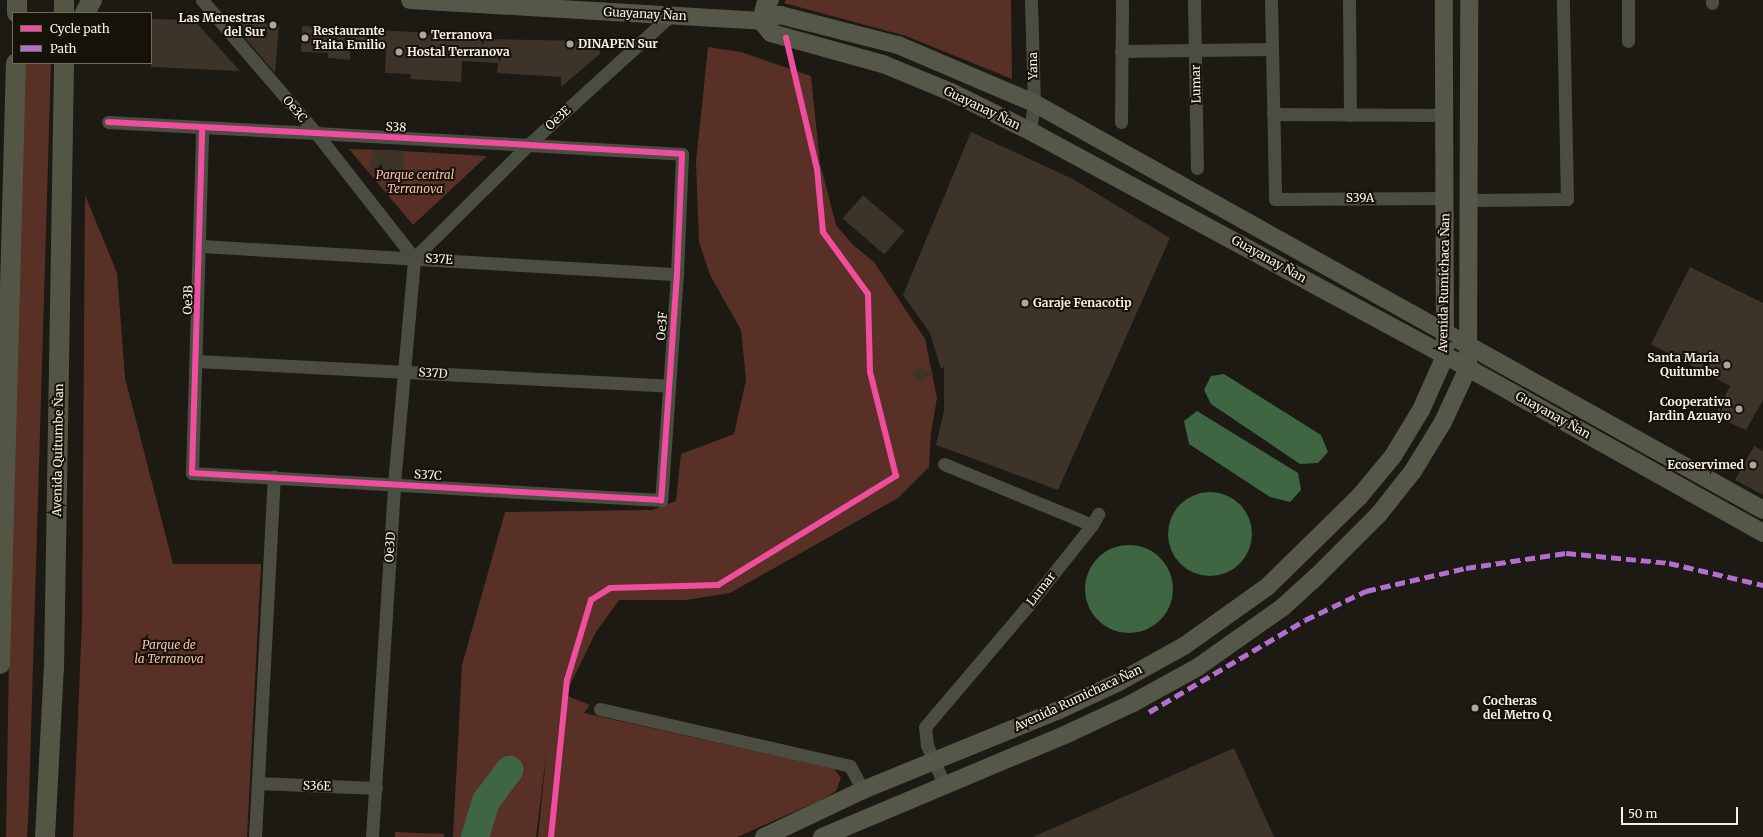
<!DOCTYPE html>
<html>
<head>
<meta charset="utf-8">
<style>
	body { margin:0 }
	#map { position:relative; width:1763px; height:837px; overflow:hidden; background:#1c1a13; font-family:Merriweather,serif }
	div>[style] { position:absolute }
	[style*='--x'] { left:calc(var(--x)*1px); top:calc(var(--y)*1px); width:calc(var(--w)*1px); rotate:calc(var(--a)*1deg) }
	.green>* { inset:0; background:#593025 }
	.water>* { inset:0; background:#3f6643 }
	.round { border-radius:50% }
	.river>* { height:28px; margin:-14px; padding:0 14px; transform-origin:14px; border-radius:14px; background:#3f6643 }
	.building>* { inset:0; background:#3c3329; transform-origin:0 0 }
	.street>* { height:13px; margin:-6.5px; padding:0 6.5px; transform-origin:6.5px; border-radius:6.5px; background:#4b4d40 }
	.secondary>* { height:18px; margin:-9px; padding:0 9px; transform-origin:9px; border-radius:9px; background:#555848 }
	.primary>* { height:20px; margin:-10px; padding:0 10px; transform-origin:10px; border-radius:10px; background:#535645 }
	.quiet>* { height:5px; margin-top:-2.5px; transform-origin:0; background:repeating-linear-gradient(90deg,#b36fd0 0 10px,transparent 0 15px) }
	.cycleway>* { height:6px; margin:-3px; padding:0 3px; transform-origin:3px; border-radius:3px; background:#ef4d9e }
	.dots>* { width:11px; height:11px; translate:-50% -50%; box-sizing:border-box; border:2px solid #171207; border-radius:50% }
	span { translate:-50% -50%; white-space:nowrap; text-align:center; line-height:1.15; -webkit-text-stroke:4px #171207; paint-order:stroke }
	.street-label { font-size:12px; color:#f5f2ea }
	.poi-label { font-size:12px; color:#f5f2ea; font-weight:700 }
	.right { translate:-100% -50%; text-align:right }
	.left { translate:0 -50%; text-align:left }
	.park-label { font-size:12px; color:#f5c0b3; font-style:italic }
	.legend { position:absolute; left:12px; top:12px; width:140px; height:52px; box-sizing:border-box; background:#171207; border:1px solid #706c62; margin:0; padding:5px 7px; list-style:none; font-size:12px; color:#f5f2ea }
	.legend li { display:flex; align-items:center; gap:8px; height:20px }
	.legend b { width:20px; border:1px solid #706c62 }
	.scale { position:absolute; left:1621px; top:807px; width:117px; height:18px; box-sizing:border-box; border:2px solid #f5f2ea; border-top:0; padding-left:5px; font-size:12px; line-height:14px; white-space:nowrap; color:#f5f2ea; -webkit-text-stroke:3px #171207; paint-order:stroke }
</style>
</head>
<body>
<div id="map">
	<div class="green">
		<div style="clip-path:polygon(786px 0,1011px 0,1012px 79px,906px 36px,784px 3px)"></div>
		<div style="clip-path:polygon(708px 47px,741px 52px,811px 76px,820px 163px,836px 225px,852px 244px,874px 262px,925px 339px,937px 398px,931px 433px,929px 467px,898px 498px,730px 593px,686px 600px,619px 600px,596px 632px,565px 695px,590px 705px,584px 713px,834px 769px,841px 778px,836px 791px,821px 800px,737px 837px,538px 837px,547px 747px,536px 837px,453px 837px,462px 665px,505px 512px,652px 510px,676px 501px,681px 454px,734px 434px,746px 380px,741px 330px,710px 275px,699px 242px,696px 162px)"></div>
		<div style="clip-path:polygon(19px 63px,51px 63px,29px 799px,27px 837px,6px 837px)"></div>
		<div style="clip-path:polygon(349px 149px,387px 150px,487px 156px,413px 225px)"></div>
		<div style="clip-path:polygon(85px 195px,117px 273px,125px 378px,173px 564px,261px 564px,247px 837px,73px 837px,82px 620px)"></div>
		<div style="clip-path:polygon(395px 832px,444px 834px,444px 837px,395px 837px)"></div>
	</div>
	<div class="water">
		<div style="clip-path:polygon(1224px 374px,1321px 435px,1328px 452px,1318px 463px,1300px 464px,1211px 404px,1204px 390px,1211px 376px)"></div>
		<div style="clip-path:polygon(1197px 411px,1298px 473px,1301px 490px,1290px 502px,1270px 497px,1189px 444px,1184px 421px)"></div>
		<div class="round" style="left:1168px;top:492px;width:84px;height:84px"></div>
		<div class="round" style="left:1085px;top:545px;width:88px;height:88px"></div>
	</div>
	<div class="river">
		<div style="--x:475;--y:837;--w:38;--a:-73"></div>
		<div style="--x:486;--y:801;--w:39;--a:-53"></div>
	</div>
	<div class="building">
		<div style="clip-path:polygon(151px 19px,194px 20px,240px 71px,151px 67px)"></div>
		<div style="clip-path:polygon(239px 22px,279px 24px,275px 73px,239px 31px)"></div>
		<div style="clip-path:polygon(302px 26px,487px 36px,487px 39px,593px 41px,599px 45px,600px 54px,561px 87px,561px 77px,497px 73px,498px 63px,462px 61px,461px 82px,410px 79px,411px 74px,385px 73px,386px 50px,350px 49px,350px 60px,328px 58px,328px 53px,301px 52px)"></div>
		<div style="clip-path:polygon(971px 132px,1073px 179px,1170px 238px,1058px 490px,936px 445px,944px 411px,944px 367px,941px 369px,930px 333px,903px 295px)"></div>
		<div style="clip-path:polygon(373px 150px,403px 151px,404px 171px,369px 172px)"></div>
		<div style="left:863px;top:195px;width:55px;height:31px;rotate:41deg"></div>
		<div style="clip-path:polygon(1690px 267px,1763px 303px,1763px 400px,1746px 430px,1715px 416px,1730px 386px,1651px 344px)"></div>
		<div style="clip-path:polygon(918px 368px,921px 368px,934px 374px,918px 381px,913px 376px)"></div>
		<div style="clip-path:polygon(1754px 446px,1763px 451px,1763px 495px,1735px 480px)"></div>
		<div style="clip-path:polygon(1234px 748px,1274px 837px,1033px 837px)"></div>
	</div>
	<div class="street">
		<div style="--x:202;--y:0;--w:175;--a:49.4"></div>
		<div style="--x:316;--y:133;--w:159;--a:51.9"></div>
		<div style="--x:1194;--y:0;--w:168;--a:89"></div>
		<div style="--x:1271;--y:0;--w:199;--a:88.8"></div>
		<div style="--x:1275;--y:199;--w:170;--a:-0.3"></div>
		<div style="--x:1349;--y:0;--w:115;--a:89.5"></div>
		<div style="--x:1628;--y:0;--w:41;--a:90"></div>
		<div style="--x:1712;--y:0;--w:3;--a:90"></div>
		<div style="--x:1121;--y:51;--w:151;--a:-0.8"></div>
		<div style="--x:1273;--y:114;--w:171;--a:0.3"></div>
		<div style="--x:108;--y:122;--w:94;--a:3"></div>
		<div style="--x:202;--y:127;--w:114;--a:3"></div>
		<div style="--x:316;--y:133;--w:212;--a:3.2"></div>
		<div style="--x:528;--y:145;--w:154;--a:3.3"></div>
		<div style="--x:682;--y:154;--w:120;--a:92.4"></div>
		<div style="--x:677;--y:274;--w:227;--a:94"></div>
		<div style="--x:661;--y:500;--w:470;--a:-176.7"></div>
		<div style="--x:192;--y:473;--w:346;--a:-88.3"></div>
		<div style="--x:1121;--y:122;--w:122;--a:-89.5"></div>
		<div style="--x:1030;--y:131;--w:28;--a:-82"></div>
		<div style="--x:1034;--y:103;--w:103;--a:-91.7"></div>
		<div style="--x:1469;--y:200;--w:98;--a:-0.6"></div>
		<div style="--x:1567;--y:199;--w:199;--a:-91.2"></div>
		<div style="--x:201;--y:246;--w:477;--a:3.4"></div>
		<div style="--x:414;--y:258;--w:161;--a:-44.7"></div>
		<div style="--x:528;--y:145;--w:193;--a:-42.3"></div>
		<div style="--x:197;--y:361;--w:473;--a:3"></div>
		<div style="--x:1092;--y:525;--w:13;--a:-61"></div>
		<div style="--x:600;--y:709;--w:256;--a:12.8"></div>
		<div style="--x:850;--y:766;--w:27;--a:62"></div>
		<div style="--x:258;--y:783;--w:118;--a:2.4"></div>
		<div style="--x:944;--y:784;--w:43;--a:-113.6"></div>
		<div style="--x:927;--y:745;--w:18;--a:-96"></div>
		<div style="--x:925;--y:727;--w:156;--a:-49.7"></div>
		<div style="--x:1026;--y:608;--w:106;--a:-51.5"></div>
		<div style="--x:1092;--y:525;--w:160;--a:-157.6"></div>
		<div style="--x:255;--y:837;--w:361;--a:-87"></div>
		<div style="--x:372;--y:837;--w:354;--a:-86.4"></div>
		<div style="--x:394;--y:484;--w:227;--a:-84.9"></div>
	</div>
	<div class="secondary">
		<div style="--x:410;--y:0;--w:352;--a:3.4"></div>
		<div style="--x:761;--y:21;--w:20;--a:-18"></div>
		<div style="--x:780;--y:15;--w:122;--a:14.3"></div>
		<div style="--x:898;--y:45;--w:148;--a:23.1"></div>
		<div style="--x:1034;--y:103;--w:835;--a:29.17"></div>
		<div style="--x:761;--y:21;--w:16;--a:50"></div>
		<div style="--x:771;--y:33;--w:116;--a:15.5"></div>
		<div style="--x:883;--y:64;--w:74;--a:22.4"></div>
		<div style="--x:951;--y:92;--w:88;--a:26.3"></div>
		<div style="--x:1030;--y:131;--w:498;--a:28.4"></div>
		<div style="--x:1468;--y:368;--w:338;--a:29.2"></div>
		<div style="--x:761;--y:21;--w:16;--a:-76"></div>
		<div style="--x:765;--y:5;--w:7;--a:-45"></div>
		<div style="--x:764;--y:837;--w:110;--a:-25.4"></div>
		<div style="--x:863;--y:790;--w:212;--a:-22.2"></div>
		<div style="--x:1059;--y:710;--w:66;--a:-25"></div>
		<div style="--x:1119;--y:682;--w:74;--a:-29"></div>
		<div style="--x:1184;--y:646;--w:102;--a:-35.4"></div>
		<div style="--x:1267;--y:587;--w:129;--a:-44.4"></div>
		<div style="--x:1359;--y:497;--w:53;--a:-50.3"></div>
		<div style="--x:1393;--y:456;--w:54;--a:-58.7"></div>
		<div style="--x:1421;--y:410;--w:59;--a:-66"></div>
		<div style="--x:1445;--y:356;--w:356;--a:-90.2"></div>
		<div style="--x:822;--y:837;--w:268;--a:-22.8"></div>
		<div style="--x:1069;--y:733;--w:68;--a:-25.1"></div>
		<div style="--x:1131;--y:704;--w:77;--a:-28.9"></div>
		<div style="--x:1198;--y:667;--w:104;--a:-35.2"></div>
		<div style="--x:1283;--y:607;--w:46;--a:-42.4"></div>
		<div style="--x:1317;--y:576;--w:88;--a:-45"></div>
		<div style="--x:1379;--y:514;--w:55;--a:-51.7"></div>
		<div style="--x:1413;--y:471;--w:57;--a:-58.5"></div>
		<div style="--x:1443;--y:422;--w:60;--a:-65.2"></div>
		<div style="--x:1468;--y:368;--w:368;--a:-89.8"></div>
	</div>
	<div class="primary">
		<div style="--x:64;--y:0;--w:13;--a:90"></div>
		<div style="--x:17;--y:13;--w:13;--a:-90"></div>
		<div style="--x:85;--y:13;--w:15;--a:-62"></div>
		<div style="--x:0;--y:664;--w:601;--a:-88.48"></div>
		<div style="--x:45;--y:837;--w:169;--a:-87"></div>
		<div style="--x:54;--y:668;--w:605;--a:-89.05"></div>
	</div>
	<div class="quiet">
		<div style="--x:1149;--y:712;--w:181;--a:-30.5"></div>
		<div style="--x:1305;--y:620;--w:68;--a:-25.4"></div>
		<div style="--x:1366;--y:591;--w:103;--a:-13"></div>
		<div style="--x:1466;--y:568;--w:101;--a:-8.5"></div>
		<div style="--x:1566;--y:553;--w:103;--a:5.5"></div>
		<div style="--x:1669;--y:563;--w:97;--a:13.2"></div>
	</div>
	<div class="cycleway">
		<div style="--x:108;--y:122;--w:94;--a:3"></div>
		<div style="--x:202;--y:127;--w:114;--a:3"></div>
		<div style="--x:316;--y:133;--w:212;--a:3.2"></div>
		<div style="--x:528;--y:145;--w:154;--a:3.3"></div>
		<div style="--x:682;--y:154;--w:120;--a:92.4"></div>
		<div style="--x:677;--y:274;--w:227;--a:94"></div>
		<div style="--x:661;--y:500;--w:470;--a:-176.7"></div>
		<div style="--x:192;--y:473;--w:346;--a:-88.3"></div>
		<div style="--x:551;--y:837;--w:158;--a:-84.2"></div>
		<div style="--x:567;--y:680;--w:84;--a:-73.3"></div>
		<div style="--x:591;--y:600;--w:22;--a:-32"></div>
		<div style="--x:610;--y:588;--w:108;--a:-1.6"></div>
		<div style="--x:718;--y:585;--w:209;--a:-31.5"></div>
		<div style="--x:896;--y:476;--w:107;--a:-104"></div>
		<div style="--x:870;--y:372;--w:78;--a:-91.5"></div>
		<div style="--x:868;--y:294;--w:77;--a:-126"></div>
		<div style="--x:823;--y:232;--w:63;--a:-95.4"></div>
		<div style="--x:817;--y:169;--w:135;--a:-103.3"></div>
	</div>
	<div class="dots">
		<div style="left:273px;top:25px;background:#a9a69f"></div>
		<div style="left:423px;top:35px;background:#a9a69f"></div>
		<div style="left:305px;top:38px;background:#a9a69f"></div>
		<div style="left:570px;top:44px;background:#a9a69f"></div>
		<div style="left:399px;top:52px;background:#a9a69f"></div>
		<div style="left:1025px;top:303px;background:#a9a69f"></div>
		<div style="left:1727px;top:365px;background:#a9a69f"></div>
		<div style="left:1739px;top:409px;background:#a9a69f"></div>
		<div style="left:1753px;top:465px;background:#a9a69f"></div>
		<div style="left:1475px;top:708px;background:#a9a69f"></div>
	</div>
	<div class="street-label">
		<span style="left:645px;top:14px;rotate:3deg">Guayanay Ñan</span>
		<span style="left:1033px;top:66px;rotate:-91deg">Yana</span>
		<span style="left:1196px;top:84px;rotate:-91deg">Lumar</span>
		<span style="left:982px;top:108px;rotate:26deg">Guayanay Ñan</span>
		<span style="left:295px;top:109px;rotate:50deg">Oe3C</span>
		<span style="left:558px;top:118px;rotate:-42deg">Oe3E</span>
		<span style="left:396px;top:127px;rotate:3deg">S38</span>
		<span style="left:1360px;top:198px">S39A</span>
		<span style="left:439px;top:259px;rotate:3deg">S37E</span>
		<span style="left:1269px;top:259px;rotate:29deg">Guayanay Ñan</span>
		<span style="left:1444px;top:283px;rotate:-89deg">Avenida Rumichaca Ñan</span>
		<span style="left:188px;top:300px;rotate:-88deg">Oe3B</span>
		<span style="left:662px;top:326px;rotate:-86deg">Oe3F</span>
		<span style="left:433px;top:373px;rotate:3deg">S37D</span>
		<span style="left:1553px;top:415px;rotate:29deg">Guayanay Ñan</span>
		<span style="left:58px;top:450px;rotate:-89deg">Avenida Quitumbe Ñan</span>
		<span style="left:428px;top:475px;rotate:3deg">S37C</span>
		<span style="left:390px;top:547px;rotate:-87deg">Oe3D</span>
		<span style="left:1041px;top:589px;rotate:-52deg">Lumar</span>
		<span style="left:1078px;top:698px;rotate:-25deg">Avenida Rumichaca Ñan</span>
		<span style="left:317px;top:786px;rotate:2deg">S36E</span>
	</div>
	<div class="poi-label">
		<span class="right" style="left:265px;top:25px">Las Menestras<br>del Sur</span>
		<span class="left" style="left:313px;top:38px">Restaurante<br>Taita Emilio</span>
		<span class="left" style="left:431px;top:35px">Terranova</span>
		<span class="left" style="left:578px;top:44px">DINAPEN Sur</span>
		<span class="left" style="left:407px;top:52px">Hostal Terranova</span>
		<span class="left" style="left:1033px;top:303px">Garaje Fenacotip</span>
		<span class="right" style="left:1719px;top:365px">Santa Maria<br>Quitumbe</span>
		<span class="right" style="left:1731px;top:409px">Cooperativa<br>Jardin Azuayo</span>
		<span class="right" style="left:1744px;top:465px">Ecoservimed</span>
		<span class="left" style="left:1483px;top:708px">Cocheras<br>del Metro Q</span>
	</div>
	<div class="park-label">
		<span style="left:415px;top:182px">Parque central<br>Terranova</span>
		<span style="left:169px;top:652px">Parque de<br>la Terranova</span>
	</div>
	<ul class="legend">
	<li><b style="height:5px;background:#ef4d9e"></b>Cycle path</li>
	<li><b style="height:5px;background:#b36fd0"></b>Path</li>
	</ul>
	<div class="scale">50 m</div>
</div>
</body>
</html>
